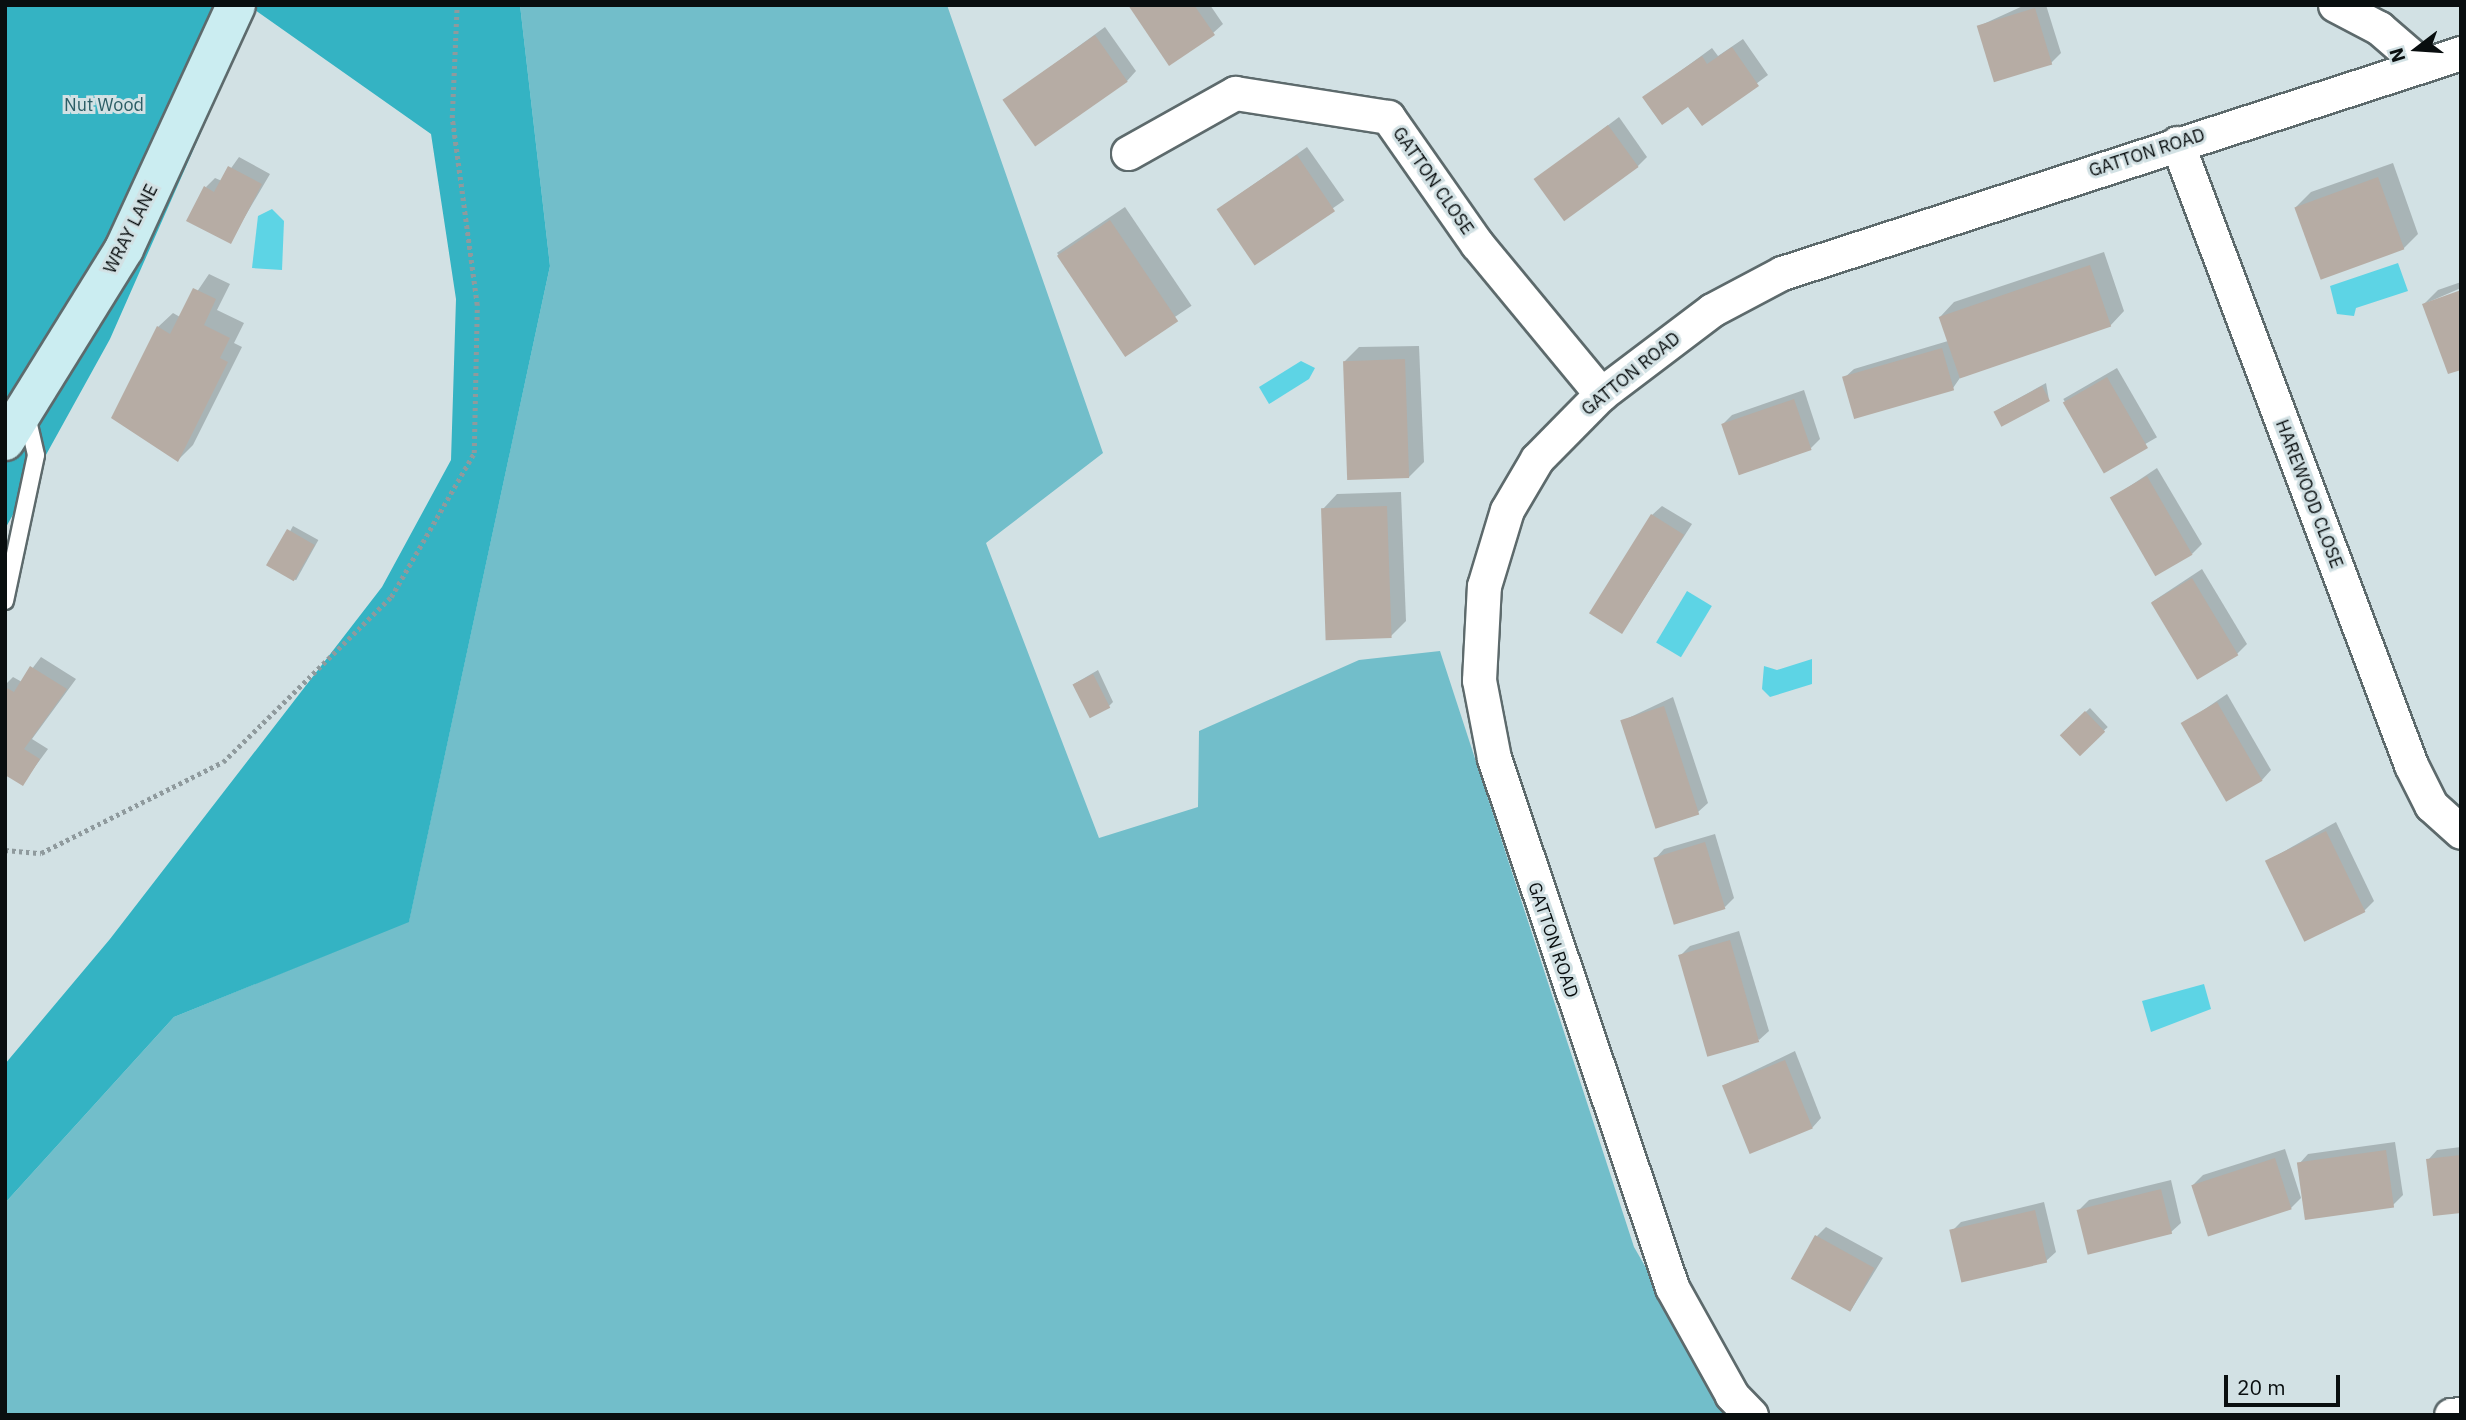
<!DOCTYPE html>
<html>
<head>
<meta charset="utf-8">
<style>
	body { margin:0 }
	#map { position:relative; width:2466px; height:1420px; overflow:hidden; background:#d2e1e4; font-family:"IBM Plex Sans",sans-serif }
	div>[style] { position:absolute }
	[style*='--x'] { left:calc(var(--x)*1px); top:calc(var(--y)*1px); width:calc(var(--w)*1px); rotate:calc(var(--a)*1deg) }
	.green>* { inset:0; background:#72beca }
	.forest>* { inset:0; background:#34b3c3 }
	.water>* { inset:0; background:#5dd4e5; transform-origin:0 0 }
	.shadow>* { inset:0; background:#0003; transform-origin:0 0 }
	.building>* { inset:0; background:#b6aca4; transform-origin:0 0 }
	.path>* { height:4.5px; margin-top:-2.25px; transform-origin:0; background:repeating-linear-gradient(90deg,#8f9a9d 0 3.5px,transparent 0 7px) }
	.roads { filter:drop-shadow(2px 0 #5d6a6c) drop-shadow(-2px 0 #5d6a6c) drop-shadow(0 2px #5d6a6c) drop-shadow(0 -2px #5d6a6c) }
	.lane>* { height:16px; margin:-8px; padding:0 8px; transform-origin:8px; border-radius:8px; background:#fff }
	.street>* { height:33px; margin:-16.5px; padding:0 16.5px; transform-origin:16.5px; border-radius:16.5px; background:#fff }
	.secondary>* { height:38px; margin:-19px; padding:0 19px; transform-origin:19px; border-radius:19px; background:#cbedf1 }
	span { translate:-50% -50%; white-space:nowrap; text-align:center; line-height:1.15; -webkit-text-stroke:6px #d2e1e4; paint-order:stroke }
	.park-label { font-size:18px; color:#2c5e66 }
	.street-label { font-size:18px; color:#090e0f }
	.frame { position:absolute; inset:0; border:7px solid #090e0f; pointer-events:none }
	.north { position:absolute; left:2382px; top:14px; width:70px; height:70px; -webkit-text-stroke:5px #d2e1e4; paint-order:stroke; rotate:253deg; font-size:19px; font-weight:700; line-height:28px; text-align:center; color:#090e0f }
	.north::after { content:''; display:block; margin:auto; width:24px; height:32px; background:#090e0f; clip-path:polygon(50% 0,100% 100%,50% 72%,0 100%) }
	.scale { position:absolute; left:2224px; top:1375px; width:116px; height:32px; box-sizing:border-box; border:4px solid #090e0f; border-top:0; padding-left:9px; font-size:21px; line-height:24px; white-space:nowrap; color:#090e0f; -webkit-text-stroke:5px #d2e1e4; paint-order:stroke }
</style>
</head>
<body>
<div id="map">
	<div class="green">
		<div style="clip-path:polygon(520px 5px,947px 5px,1103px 453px,986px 543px,1099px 838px,1198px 807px,1199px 731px,1359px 660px,1440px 651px,1634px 1247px,1731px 1415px,5px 1415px,5px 1203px,174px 1017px,409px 921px,550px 266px)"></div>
	</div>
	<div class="forest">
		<div style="clip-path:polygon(5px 5px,520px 5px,550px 266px,409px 922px,174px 1017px,5px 1203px,5px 1064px,110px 939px,382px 587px,451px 460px,456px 299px,431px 134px,255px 10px,110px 339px,5px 529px)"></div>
	</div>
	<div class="water">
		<div style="clip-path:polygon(272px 209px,284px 221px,282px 270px,252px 268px,258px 216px)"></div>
		<div style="clip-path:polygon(2398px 263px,2408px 291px,2356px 308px,2354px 316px,2337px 314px,2330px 286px)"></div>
		<div style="clip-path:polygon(1301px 361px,1315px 368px,1309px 379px,1269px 404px,1259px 387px)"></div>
		<div style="left:1687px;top:591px;width:29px;height:60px;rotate:31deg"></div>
		<div style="clip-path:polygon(1812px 659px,1812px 684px,1770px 697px,1762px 689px,1764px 666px,1777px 670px)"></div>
		<div style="clip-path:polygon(2204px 984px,2211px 1009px,2151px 1032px,2142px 1001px)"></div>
	</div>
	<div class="shadow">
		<div style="clip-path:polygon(1130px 5px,1210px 5px,1223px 24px,1213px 33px)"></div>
		<div style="clip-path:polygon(2025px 5px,2046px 5px,2061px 53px,2051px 63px,1979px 26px)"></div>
		<div style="clip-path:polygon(1105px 27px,1136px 71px,1127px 81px,1005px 100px)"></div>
		<div style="clip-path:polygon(1743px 39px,1768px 75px,1702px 124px,1688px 104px,1645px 97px,1712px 48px,1718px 56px)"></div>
		<div style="clip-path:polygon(1619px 117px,1647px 157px,1638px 166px,1537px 179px)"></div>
		<div style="left:1307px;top:147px;width:65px;height:108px;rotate:55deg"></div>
		<div style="clip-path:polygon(239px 157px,270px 174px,230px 242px,206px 187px,215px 178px,222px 181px)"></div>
		<div style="clip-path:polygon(2393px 163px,2418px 234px,2403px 249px,2296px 207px,2311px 192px)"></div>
		<div style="left:1125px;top:207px;width:119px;height:82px;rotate:56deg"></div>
		<div style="clip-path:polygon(2104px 252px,2124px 311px,2110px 326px,1962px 375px,1953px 388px,1844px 378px,1854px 369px,1948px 341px,1940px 317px,1954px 302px)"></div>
		<div style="clip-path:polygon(209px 274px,230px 284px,217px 310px,244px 323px,234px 343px,242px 347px,193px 445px,178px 460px,158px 327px,173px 313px,180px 317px)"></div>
		<div style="clip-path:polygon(2461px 282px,2461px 288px,2424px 304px,2438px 290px)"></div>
		<div style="clip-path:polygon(1419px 346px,1424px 462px,1409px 477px,1344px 362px,1359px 347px)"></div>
		<div style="left:2117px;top:368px;width:80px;height:62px;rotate:60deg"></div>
		<div style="clip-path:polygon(2046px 383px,2049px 400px,2001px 408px)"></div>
		<div style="clip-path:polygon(1804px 390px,1820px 439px,1811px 448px,1723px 424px,1732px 415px)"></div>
		<div style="clip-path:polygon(2157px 468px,2202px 544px,2192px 554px,2112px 498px)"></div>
		<div style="clip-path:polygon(1401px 492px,1406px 621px,1391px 636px,1323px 509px,1337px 494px)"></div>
		<div style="clip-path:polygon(1662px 506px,1692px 524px,1623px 631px,1652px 515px)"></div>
		<div style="left:293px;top:526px;width:29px;height:46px;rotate:29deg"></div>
		<div style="clip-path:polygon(2202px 569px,2247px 644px,2237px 654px,2152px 602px)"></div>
		<div style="clip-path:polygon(41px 657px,76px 679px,32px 739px,48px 749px,23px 783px,5px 775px,5px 685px,13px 677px,22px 682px)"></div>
		<div style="clip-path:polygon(1098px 670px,1113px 702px,1109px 706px,1074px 684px)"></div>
		<div style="clip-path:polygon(2227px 694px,2271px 770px,2262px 780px,2183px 724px)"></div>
		<div style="clip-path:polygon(1673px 697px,1708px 803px,1698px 812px,1622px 721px)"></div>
		<div style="left:2090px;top:708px;width:26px;height:40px;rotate:47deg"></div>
		<div style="clip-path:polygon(2336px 822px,2374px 901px,2364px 911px,2267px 861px)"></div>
		<div style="clip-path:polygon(1715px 834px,1734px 898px,1725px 907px,1655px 859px,1664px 849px)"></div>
		<div style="clip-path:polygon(1739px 931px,1769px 1031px,1759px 1040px,1680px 956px,1690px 946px)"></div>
		<div style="clip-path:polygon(1795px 1051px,1821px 1118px,1812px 1128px,1724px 1085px)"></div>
		<div style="clip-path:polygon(2395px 1142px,2403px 1195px,2393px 1205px,2299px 1164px,2308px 1154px)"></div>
		<div style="clip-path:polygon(2461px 1147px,2461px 1211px,2428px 1160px,2437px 1150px)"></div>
		<div style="clip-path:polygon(2285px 1149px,2301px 1198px,2291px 1208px,2193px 1185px,2203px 1175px)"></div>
		<div style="clip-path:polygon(2171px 1180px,2181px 1223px,2171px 1232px,2079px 1210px,2089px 1200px)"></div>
		<div style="clip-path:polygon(2044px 1202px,2056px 1252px,2046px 1261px,1952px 1231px,1961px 1222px)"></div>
		<div style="clip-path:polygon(1826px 1227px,1883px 1258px,1851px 1310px,1817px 1236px)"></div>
	</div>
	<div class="building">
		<div style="clip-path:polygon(1128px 5px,1194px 5px,1215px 35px,1169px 66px)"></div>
		<div style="left:2035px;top:8px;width:59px;height:61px;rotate:73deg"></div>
		<div style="left:1095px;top:35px;width:57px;height:113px;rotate:55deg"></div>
		<div style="clip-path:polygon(1732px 47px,1759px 86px,1702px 126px,1688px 107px,1662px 125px,1642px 97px,1702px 56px,1707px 64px)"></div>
		<div style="left:1608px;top:125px;width:52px;height:92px;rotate:54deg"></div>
		<div style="left:1297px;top:155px;width:68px;height:97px;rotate:56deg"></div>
		<div style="clip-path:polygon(228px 166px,262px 184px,231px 244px,186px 221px,204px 186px,214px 192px)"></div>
		<div style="left:2378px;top:177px;width:77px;height:89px;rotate:70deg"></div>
		<div style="left:1110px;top:220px;width:122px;height:64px;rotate:56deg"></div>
		<div style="left:2090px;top:265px;width:65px;height:160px;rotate:71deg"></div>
		<div style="clip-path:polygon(193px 288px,216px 299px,204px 325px,230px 338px,220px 358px,228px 362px,178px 462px,111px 418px,157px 326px,170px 334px)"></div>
		<div style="clip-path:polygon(2461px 290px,2461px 370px,2448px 374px,2422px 304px)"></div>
		<div style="left:1942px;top:348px;width:44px;height:104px;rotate:74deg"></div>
		<div style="left:1405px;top:359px;width:119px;height:62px;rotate:88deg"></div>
		<div style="left:2107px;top:377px;width:82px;height:51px;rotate:60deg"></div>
		<div style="left:2042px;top:386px;width:17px;height:55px;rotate:62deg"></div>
		<div style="left:1794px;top:399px;width:54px;height:77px;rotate:71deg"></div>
		<div style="left:2147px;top:476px;width:91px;height:43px;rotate:60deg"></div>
		<div style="left:1387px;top:506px;width:132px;height:66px;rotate:88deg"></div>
		<div style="left:1651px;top:514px;width:39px;height:117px;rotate:32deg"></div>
		<div style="left:287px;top:529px;width:32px;height:42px;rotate:30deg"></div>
		<div style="left:2192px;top:578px;width:90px;height:48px;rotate:59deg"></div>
		<div style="clip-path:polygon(30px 666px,67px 689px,24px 749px,40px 759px,23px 786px,5px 775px,5px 687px,14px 692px)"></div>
		<div style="left:1093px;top:674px;width:38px;height:23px;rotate:63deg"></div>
		<div style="left:2217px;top:702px;width:91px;height:42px;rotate:60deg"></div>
		<div style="left:1664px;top:706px;width:114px;height:46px;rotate:72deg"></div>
		<div style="left:2085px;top:711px;width:29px;height:35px;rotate:46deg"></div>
		<div style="left:2326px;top:831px;width:90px;height:68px;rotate:64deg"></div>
		<div style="left:1705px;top:842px;width:70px;height:54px;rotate:73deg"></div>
		<div style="left:1730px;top:940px;width:106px;height:54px;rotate:74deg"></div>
		<div style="left:1785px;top:1060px;width:74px;height:68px;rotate:68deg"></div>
		<div style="left:2386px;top:1150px;width:58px;height:90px;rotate:82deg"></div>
		<div style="clip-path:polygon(2461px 1155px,2461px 1213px,2433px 1216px,2426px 1159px)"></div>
		<div style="left:2275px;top:1158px;width:54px;height:88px;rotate:72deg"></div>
		<div style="left:2161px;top:1189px;width:46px;height:87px;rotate:76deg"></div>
		<div style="left:2035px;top:1210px;width:54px;height:88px;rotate:77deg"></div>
		<div style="left:1815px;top:1235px;width:68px;height:50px;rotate:29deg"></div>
	</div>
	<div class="path">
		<div style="--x:5;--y:850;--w:36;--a:5"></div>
		<div style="--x:41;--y:853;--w:203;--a:-26.6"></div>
		<div style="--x:223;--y:762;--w:235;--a:-44.5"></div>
		<div style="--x:391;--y:597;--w:166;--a:-60"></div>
		<div style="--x:474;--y:453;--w:148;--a:-88.8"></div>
		<div style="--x:477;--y:305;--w:189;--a:-97.6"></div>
		<div style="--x:452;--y:118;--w:113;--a:-87.5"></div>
	</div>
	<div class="roads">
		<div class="lane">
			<div style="--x:5;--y:601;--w:149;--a:-78"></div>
			<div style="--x:36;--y:455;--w:40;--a:-103"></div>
		</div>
		<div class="street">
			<div style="--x:2335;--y:5;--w:50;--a:27.6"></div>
			<div style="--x:2379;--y:28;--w:57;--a:40.7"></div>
			<div style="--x:2177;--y:143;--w:665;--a:69.38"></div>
			<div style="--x:2411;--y:765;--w:45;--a:63.4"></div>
			<div style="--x:2431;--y:805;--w:40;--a:42"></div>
			<div style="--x:1128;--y:153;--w:123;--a:-29.3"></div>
			<div style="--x:1235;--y:93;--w:155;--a:8.9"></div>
			<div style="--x:1388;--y:117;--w:155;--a:55"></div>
			<div style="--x:1477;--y:244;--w:195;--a:50.4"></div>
			<div style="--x:1751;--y:1415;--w:28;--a:-134"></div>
			<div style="--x:1732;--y:1395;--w:124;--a:-119.1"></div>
			<div style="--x:1672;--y:1287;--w:558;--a:-108.6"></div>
			<div style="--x:1494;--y:758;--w:79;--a:-100.9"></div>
			<div style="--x:1479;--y:680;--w:94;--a:-87"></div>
			<div style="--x:1484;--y:586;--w:79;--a:-73.2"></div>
			<div style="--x:1507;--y:510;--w:59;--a:-59.5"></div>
			<div style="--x:1537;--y:459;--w:91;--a:-45.4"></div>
			<div style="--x:1601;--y:394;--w:139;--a:-37.1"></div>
			<div style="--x:1712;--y:310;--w:79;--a:-27.9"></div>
			<div style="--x:1782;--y:273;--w:714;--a:-17.95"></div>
			<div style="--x:2451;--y:1415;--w:10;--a:-6"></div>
		</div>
		<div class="secondary">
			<div style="--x:5;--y:441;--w:226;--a:-58.2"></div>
			<div style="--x:124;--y:249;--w:268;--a:-65.3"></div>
		</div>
	</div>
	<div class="park-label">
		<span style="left:104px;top:105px">Nut Wood</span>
	</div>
	<div class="street-label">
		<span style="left:2147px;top:153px;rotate:-18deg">GATTON ROAD</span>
		<span style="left:1433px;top:181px;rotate:55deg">GATTON CLOSE</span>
		<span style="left:131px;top:229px;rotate:-63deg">WRAY LANE</span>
		<span style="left:1631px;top:374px;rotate:-39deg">GATTON ROAD</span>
		<span style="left:2309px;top:494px;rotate:69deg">HAREWOOD CLOSE</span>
		<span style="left:1553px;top:940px;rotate:71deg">GATTON ROAD</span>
	</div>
	<div class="frame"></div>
	<div class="north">N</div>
	<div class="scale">20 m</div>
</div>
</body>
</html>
